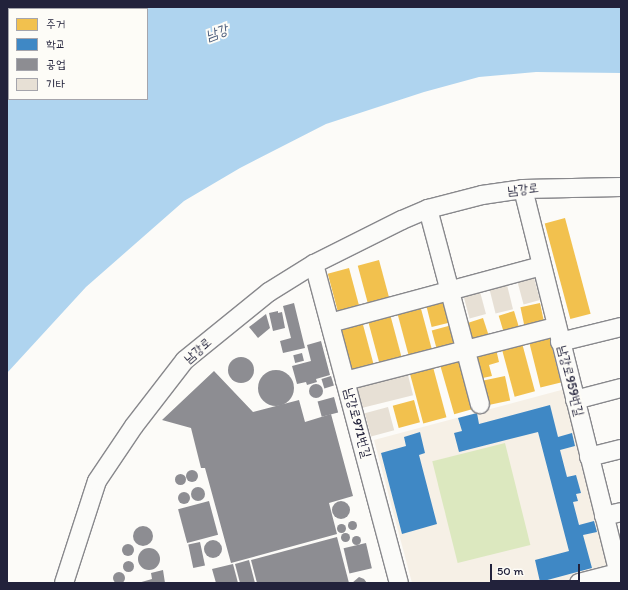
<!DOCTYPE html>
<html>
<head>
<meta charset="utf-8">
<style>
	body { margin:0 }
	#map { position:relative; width:628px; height:590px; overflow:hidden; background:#fcfbf8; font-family:Itim,"Poor Story",sans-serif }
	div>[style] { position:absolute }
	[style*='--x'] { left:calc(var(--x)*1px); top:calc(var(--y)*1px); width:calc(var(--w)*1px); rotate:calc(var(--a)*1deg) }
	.built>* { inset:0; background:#f6f0e6 }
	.green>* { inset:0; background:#dce8bf; transform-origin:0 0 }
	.water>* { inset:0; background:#afd4ef }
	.homes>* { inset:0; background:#f2c14e; transform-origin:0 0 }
	.schools>* { inset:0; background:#3f88c5 }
	.industry>* { inset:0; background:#8d8d92; transform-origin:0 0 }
	.round { border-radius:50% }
	.building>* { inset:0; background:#e7e0d5; transform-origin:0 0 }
	.roads { filter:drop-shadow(1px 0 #88888c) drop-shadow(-1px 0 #88888c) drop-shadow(0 1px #88888c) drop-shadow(0 -1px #88888c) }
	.minor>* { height:18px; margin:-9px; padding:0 9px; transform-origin:9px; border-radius:9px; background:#fbfbf9 }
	span { translate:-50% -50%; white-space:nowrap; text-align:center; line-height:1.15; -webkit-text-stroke:4px #fdfcf7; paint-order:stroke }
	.street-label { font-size:13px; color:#22223b }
	.water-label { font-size:14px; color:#485a79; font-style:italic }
	.frame { position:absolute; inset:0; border:8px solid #22223b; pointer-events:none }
	.legend { position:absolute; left:8px; top:8px; width:140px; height:92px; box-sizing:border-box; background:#fdfcf7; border:1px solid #a5a5ac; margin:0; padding:5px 7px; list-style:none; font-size:12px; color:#22223b }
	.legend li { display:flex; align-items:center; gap:8px; height:20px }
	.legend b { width:20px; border:1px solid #a5a5ac }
	.scale { position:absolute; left:490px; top:564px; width:90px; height:18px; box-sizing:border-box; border:2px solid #22223b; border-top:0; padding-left:5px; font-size:12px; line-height:14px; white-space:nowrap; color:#22223b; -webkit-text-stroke:3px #fdfcf7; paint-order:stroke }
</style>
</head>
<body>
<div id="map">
	<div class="built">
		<div style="clip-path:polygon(565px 389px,611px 568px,605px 574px,565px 583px,412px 583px,374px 440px)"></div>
	</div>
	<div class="green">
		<div style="left:505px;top:443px;width:105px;height:75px;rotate:76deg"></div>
	</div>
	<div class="water">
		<div style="clip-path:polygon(evenodd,7px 7px,621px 7px,621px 73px,536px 72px,479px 77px,424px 92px,326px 124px,240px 168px,184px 201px,86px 287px,7px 373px,7px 7px,9px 9px,147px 9px,147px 99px,9px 99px,9px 9px)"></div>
	</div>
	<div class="homes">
		<div style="left:565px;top:218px;width:99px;height:21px;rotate:75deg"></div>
		<div style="left:379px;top:260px;width:41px;height:22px;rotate:75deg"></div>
		<div style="left:349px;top:268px;width:46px;height:22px;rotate:75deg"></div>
		<div style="left:445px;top:298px;width:25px;height:20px;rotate:76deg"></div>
		<div style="left:540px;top:303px;width:24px;height:20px;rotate:78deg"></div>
		<div style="left:420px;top:305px;width:52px;height:24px;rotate:75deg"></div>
		<div style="left:514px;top:311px;width:24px;height:16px;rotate:73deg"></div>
		<div style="left:390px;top:314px;width:51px;height:23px;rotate:75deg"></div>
		<div style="left:483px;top:318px;width:23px;height:21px;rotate:72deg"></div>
		<div style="left:362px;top:321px;width:51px;height:24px;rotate:75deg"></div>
		<div style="left:452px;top:325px;width:24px;height:21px;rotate:75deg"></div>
		<div style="left:549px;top:335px;width:49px;height:21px;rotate:76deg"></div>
		<div style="left:522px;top:343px;width:50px;height:21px;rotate:75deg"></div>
		<div style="clip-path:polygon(496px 349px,499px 362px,489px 365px,492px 376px,478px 379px,472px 356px)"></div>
		<div style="left:462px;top:358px;width:52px;height:23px;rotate:74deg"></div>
		<div style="left:433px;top:367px;width:52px;height:24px;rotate:75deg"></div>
		<div style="left:505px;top:376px;width:25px;height:22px;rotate:78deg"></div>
		<div style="left:414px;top:400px;width:23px;height:22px;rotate:75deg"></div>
	</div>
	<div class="schools">
		<div style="clip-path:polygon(550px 405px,558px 437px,572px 433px,575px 446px,560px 450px,567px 477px,576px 475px,581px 493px,576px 494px,578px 501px,573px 502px,579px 525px,594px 521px,597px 532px,583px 535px,592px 568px,540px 582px,535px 560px,569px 551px,538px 432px,459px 452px,454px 433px,462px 431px,458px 418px,477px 413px,479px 424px)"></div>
		<div style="clip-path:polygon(420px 432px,425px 453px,419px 455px,437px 524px,402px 534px,381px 453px,406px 446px,404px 437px)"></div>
	</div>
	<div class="industry">
		<div style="clip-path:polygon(294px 303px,305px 348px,283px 353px,280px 341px,291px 338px,283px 306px)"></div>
		<div style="clip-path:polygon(278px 311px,278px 313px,282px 312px,285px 328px,273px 331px,269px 313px)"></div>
		<div style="clip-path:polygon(266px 314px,270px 328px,258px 338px,249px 327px)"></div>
		<div style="clip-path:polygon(321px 341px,330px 375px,316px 379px,317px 382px,307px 385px,306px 382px,297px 384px,292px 366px,311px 361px,307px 345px)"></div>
		<div style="left:302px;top:353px;width:8px;height:9px;rotate:76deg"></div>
		<div class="round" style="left:228px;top:357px;width:26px;height:26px"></div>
		<div class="round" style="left:258px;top:370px;width:36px;height:36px"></div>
		<div style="clip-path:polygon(214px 371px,253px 412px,299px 400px,305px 422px,331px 414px,353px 496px,329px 503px,337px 534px,231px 563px,205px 468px,201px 468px,191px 428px,162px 420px)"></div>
		<div style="left:331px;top:376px;width:10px;height:10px;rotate:73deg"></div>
		<div class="round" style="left:309px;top:384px;width:14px;height:14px"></div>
		<div style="left:334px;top:397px;width:16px;height:17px;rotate:75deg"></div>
		<div class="round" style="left:186px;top:470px;width:12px;height:12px"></div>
		<div class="round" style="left:174.5px;top:473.5px;width:11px;height:11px"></div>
		<div class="round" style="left:191px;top:487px;width:14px;height:14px"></div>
		<div class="round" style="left:178px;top:492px;width:12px;height:12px"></div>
		<div style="left:209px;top:501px;width:35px;height:32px;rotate:75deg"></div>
		<div class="round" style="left:332px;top:501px;width:18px;height:18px"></div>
		<div class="round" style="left:347.5px;top:520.5px;width:9px;height:9px"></div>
		<div class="round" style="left:336.5px;top:523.5px;width:9px;height:9px"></div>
		<div class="round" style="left:133px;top:526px;width:20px;height:20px"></div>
		<div class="round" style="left:340.5px;top:532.5px;width:9px;height:9px"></div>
		<div class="round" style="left:351.5px;top:535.5px;width:9px;height:9px"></div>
		<div style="clip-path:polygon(337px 537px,349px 583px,257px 583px,251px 560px)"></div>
		<div class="round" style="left:204px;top:540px;width:18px;height:18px"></div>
		<div style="left:200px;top:542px;width:24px;height:12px;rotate:78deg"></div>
		<div style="left:366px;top:543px;width:26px;height:23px;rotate:77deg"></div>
		<div class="round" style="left:122px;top:544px;width:12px;height:12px"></div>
		<div class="round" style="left:138px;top:548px;width:22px;height:22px"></div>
		<div style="clip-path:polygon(249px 560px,255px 583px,240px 583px,235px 564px)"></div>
		<div class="round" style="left:122.5px;top:560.5px;width:11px;height:11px"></div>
		<div style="clip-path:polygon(233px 564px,238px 583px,216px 583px,212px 569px)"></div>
		<div style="clip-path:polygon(163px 570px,165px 583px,138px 583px,152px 579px,151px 573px)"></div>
		<div class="round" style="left:113px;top:572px;width:12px;height:12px"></div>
		<div style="clip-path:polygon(359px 577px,364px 579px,367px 583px,352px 583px)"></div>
	</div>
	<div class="building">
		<div style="left:533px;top:274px;width:27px;height:17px;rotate:75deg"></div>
		<div style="left:506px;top:281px;width:29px;height:18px;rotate:76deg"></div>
		<div style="left:479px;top:288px;width:27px;height:17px;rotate:75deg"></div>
		<div style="left:407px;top:371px;width:25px;height:54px;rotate:76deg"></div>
		<div style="left:388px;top:407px;width:24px;height:24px;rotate:75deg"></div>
	</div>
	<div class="roads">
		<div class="minor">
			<div style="--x:523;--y:189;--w:396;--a:76"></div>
			<div style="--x:428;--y:209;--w:202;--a:75.1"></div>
			<div style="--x:314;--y:264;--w:330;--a:75.1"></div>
			<div style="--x:330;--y:323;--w:219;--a:-15.1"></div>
			<div style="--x:560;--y:342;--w:63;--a:-13.8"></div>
			<div style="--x:345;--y:381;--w:218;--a:-14.4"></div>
			<div style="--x:575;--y:400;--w:48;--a:-14.6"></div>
			<div style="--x:589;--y:457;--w:33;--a:-14"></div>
			<div style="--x:604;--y:516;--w:17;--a:-13"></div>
			<div style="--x:64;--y:583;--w:107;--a:-72.1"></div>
			<div style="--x:97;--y:481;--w:66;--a:-56.1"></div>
			<div style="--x:134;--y:426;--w:83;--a:-52.3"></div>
			<div style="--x:185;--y:360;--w:108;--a:-39"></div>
			<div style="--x:269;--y:292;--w:53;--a:-31.9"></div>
			<div style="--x:314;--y:264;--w:98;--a:-26.6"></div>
			<div style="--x:402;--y:220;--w:28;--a:-23"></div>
			<div style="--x:428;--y:209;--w:56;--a:-14.5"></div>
			<div style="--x:482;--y:195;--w:41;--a:-8.3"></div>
			<div style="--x:523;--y:189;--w:98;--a:-1.2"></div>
			<div style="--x:579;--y:583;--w:43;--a:-14.7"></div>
		</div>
	</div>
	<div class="street-label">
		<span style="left:523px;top:190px;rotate:-6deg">남강로</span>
		<span style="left:198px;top:351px;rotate:-41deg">남강로</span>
		<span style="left:570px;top:381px;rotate:76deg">남강로959번길</span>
		<span style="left:357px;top:423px;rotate:75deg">남강로971번길</span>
	</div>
	<div class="water-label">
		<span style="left:217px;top:33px;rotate:-20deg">남강</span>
	</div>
	<div class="frame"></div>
	<ul class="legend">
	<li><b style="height:11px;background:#f2c14e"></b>주거</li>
	<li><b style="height:11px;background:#3f88c5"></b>학교</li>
	<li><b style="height:11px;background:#8d8d92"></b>공업</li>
	<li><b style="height:11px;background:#e7e0d5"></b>기타</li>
	</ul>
	<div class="scale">50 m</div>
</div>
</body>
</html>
